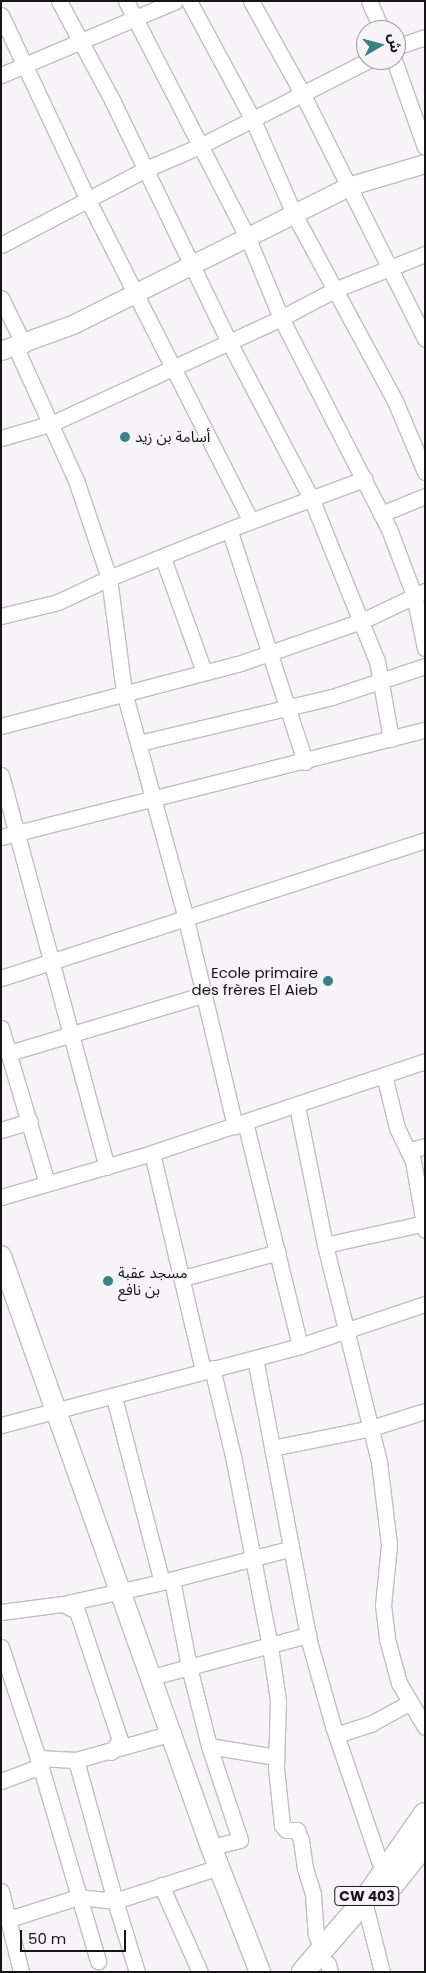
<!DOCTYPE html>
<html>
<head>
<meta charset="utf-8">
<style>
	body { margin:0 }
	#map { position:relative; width:426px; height:1973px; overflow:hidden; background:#f6f4f7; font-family:Poppins,"Noto Sans Arabic",sans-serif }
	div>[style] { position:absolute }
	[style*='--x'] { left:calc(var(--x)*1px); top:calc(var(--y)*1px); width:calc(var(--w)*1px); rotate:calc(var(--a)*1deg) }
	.roads { filter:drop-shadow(1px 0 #c0bec1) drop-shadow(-1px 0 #c0bec1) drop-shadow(0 1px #c0bec1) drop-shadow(0 -1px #c0bec1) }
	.minor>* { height:15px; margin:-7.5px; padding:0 7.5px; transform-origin:7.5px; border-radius:7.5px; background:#fff }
	.tertiary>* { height:18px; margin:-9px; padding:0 9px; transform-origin:9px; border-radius:9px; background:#fff }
	.secondary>* { height:20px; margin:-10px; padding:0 10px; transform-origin:10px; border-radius:10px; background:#fff }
	.primary>* { height:22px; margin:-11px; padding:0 11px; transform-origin:11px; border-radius:11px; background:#fff }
	.dots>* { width:14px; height:14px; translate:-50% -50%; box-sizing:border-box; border:2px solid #f6f4f7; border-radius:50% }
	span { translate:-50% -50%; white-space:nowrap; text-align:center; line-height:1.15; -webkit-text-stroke:4px #f6f4f7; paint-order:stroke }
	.shield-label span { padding:1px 4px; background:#f6f4f7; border:1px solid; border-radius:4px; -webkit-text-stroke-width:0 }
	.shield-label { font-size:14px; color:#171617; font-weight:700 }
	.poi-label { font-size:15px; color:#171617 }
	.left { translate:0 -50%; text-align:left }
	.right { translate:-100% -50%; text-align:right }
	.frame { position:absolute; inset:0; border:2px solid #171617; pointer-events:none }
	.north { position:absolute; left:356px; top:20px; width:50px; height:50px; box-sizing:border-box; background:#f6f4f7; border:1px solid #9d9b9d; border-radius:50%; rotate:82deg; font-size:14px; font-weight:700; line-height:20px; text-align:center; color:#171617 }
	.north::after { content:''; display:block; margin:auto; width:18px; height:22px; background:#398182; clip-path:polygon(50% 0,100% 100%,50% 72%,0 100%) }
	.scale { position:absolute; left:20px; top:1930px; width:106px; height:22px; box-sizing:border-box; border:2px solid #171617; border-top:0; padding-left:6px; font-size:15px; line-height:18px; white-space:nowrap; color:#171617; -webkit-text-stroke:4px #f6f4f7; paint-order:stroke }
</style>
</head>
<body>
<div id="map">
	<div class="roads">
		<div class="minor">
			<div style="--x:59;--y:1;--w:112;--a:61.8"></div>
			<div style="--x:112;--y:100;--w:269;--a:64.2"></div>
			<div style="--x:229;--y:342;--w:176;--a:62.3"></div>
			<div style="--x:311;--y:498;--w:176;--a:68"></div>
			<div style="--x:377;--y:661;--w:79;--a:79.8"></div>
			<div style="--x:126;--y:1;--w:264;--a:62.8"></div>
			<div style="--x:247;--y:236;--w:89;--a:67.5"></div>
			<div style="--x:281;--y:318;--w:237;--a:62.9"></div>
			<div style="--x:389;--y:529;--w:71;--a:69.3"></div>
			<div style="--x:414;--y:595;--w:54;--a:78.3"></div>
			<div style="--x:189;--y:1;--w:135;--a:61.7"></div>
			<div style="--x:253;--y:120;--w:103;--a:66.4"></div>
			<div style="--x:294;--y:214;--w:213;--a:61.6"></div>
			<div style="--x:395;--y:401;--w:77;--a:67.1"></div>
			<div style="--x:251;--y:1;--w:105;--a:61"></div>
			<div style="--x:302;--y:93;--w:275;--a:63.4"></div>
			<div style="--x:369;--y:1;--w:32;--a:66"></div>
			<div style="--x:1;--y:15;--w:204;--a:64.8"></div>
			<div style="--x:88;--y:200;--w:360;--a:63.1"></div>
			<div style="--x:396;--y:47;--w:31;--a:-19"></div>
			<div style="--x:394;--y:60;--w:92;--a:70.4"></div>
			<div style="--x:1;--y:75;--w:189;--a:-23"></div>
			<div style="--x:1;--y:245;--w:164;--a:-27.7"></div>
			<div style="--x:146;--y:169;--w:59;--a:-23.1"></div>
			<div style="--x:200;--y:146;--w:190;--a:-27"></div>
			<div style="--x:1;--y:298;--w:52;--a:63.9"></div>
			<div style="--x:16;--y:348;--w:145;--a:65.6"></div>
			<div style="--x:76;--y:480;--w:103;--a:71.4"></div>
			<div style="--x:109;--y:578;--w:115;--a:82.5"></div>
			<div style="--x:124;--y:692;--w:235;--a:74.7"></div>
			<div style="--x:186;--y:919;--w:213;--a:76.7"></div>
			<div style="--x:1;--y:438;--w:54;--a:-16.1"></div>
			<div style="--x:53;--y:423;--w:251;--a:-24.7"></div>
			<div style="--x:281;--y:318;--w:60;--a:-27.8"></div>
			<div style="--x:334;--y:290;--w:98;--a:-21.6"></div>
			<div style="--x:381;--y:514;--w:48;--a:-22.2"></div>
			<div style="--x:230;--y:532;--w:242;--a:71.9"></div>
			<div style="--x:163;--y:558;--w:121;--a:70.2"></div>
			<div style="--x:1;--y:616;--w:59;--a:-13.8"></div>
			<div style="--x:58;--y:602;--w:56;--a:-25.2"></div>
			<div style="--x:109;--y:578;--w:153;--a:-21.9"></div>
			<div style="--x:251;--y:521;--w:121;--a:-20.4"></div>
			<div style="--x:1;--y:726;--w:245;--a:-14.7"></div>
			<div style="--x:238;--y:664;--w:133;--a:-19.2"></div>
			<div style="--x:364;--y:620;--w:68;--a:-25.4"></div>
			<div style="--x:139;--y:743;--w:198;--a:-13.4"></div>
			<div style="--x:332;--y:697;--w:98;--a:-18.4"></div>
			<div style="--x:1;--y:775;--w:406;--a:74.9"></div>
			<div style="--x:1;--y:837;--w:437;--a:-14.2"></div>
			<div style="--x:1;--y:978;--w:446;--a:-18"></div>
			<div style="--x:1;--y:1028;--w:162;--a:73.5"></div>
			<div style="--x:9;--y:1053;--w:202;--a:-16.7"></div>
			<div style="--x:384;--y:1075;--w:55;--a:76.2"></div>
			<div style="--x:397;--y:1128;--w:37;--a:64"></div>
			<div style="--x:413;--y:1161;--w:70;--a:80.1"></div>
			<div style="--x:297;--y:1106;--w:142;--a:78.6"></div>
			<div style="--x:325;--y:1245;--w:224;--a:76"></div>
			<div style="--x:379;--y:1462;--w:84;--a:83.1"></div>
			<div style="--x:389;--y:1545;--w:60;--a:95.7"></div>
			<div style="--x:383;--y:1605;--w:34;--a:83"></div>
			<div style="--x:387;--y:1639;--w:46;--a:74.7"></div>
			<div style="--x:399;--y:1683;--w:51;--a:59.4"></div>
			<div style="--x:245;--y:1122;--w:231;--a:76.2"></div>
			<div style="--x:1;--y:1130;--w:30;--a:-17"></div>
			<div style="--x:408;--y:1151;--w:18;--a:-16"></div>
			<div style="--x:152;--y:1153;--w:223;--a:76.8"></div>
			<div style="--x:1;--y:1197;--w:157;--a:-16.2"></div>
			<div style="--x:152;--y:1153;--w:288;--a:-18.6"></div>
			<div style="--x:325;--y:1245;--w:102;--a:-12.4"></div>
			<div style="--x:183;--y:1278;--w:98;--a:-15.3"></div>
			<div style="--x:255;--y:1358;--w:288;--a:79.2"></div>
			<div style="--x:309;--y:1641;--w:88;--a:74.2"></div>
			<div style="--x:333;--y:1726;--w:154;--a:71.1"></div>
			<div style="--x:212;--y:1368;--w:90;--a:76.6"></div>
			<div style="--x:233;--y:1456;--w:195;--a:79"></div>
			<div style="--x:270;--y:1647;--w:54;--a:81.4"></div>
			<div style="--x:278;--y:1700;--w:68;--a:91.7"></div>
			<div style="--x:276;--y:1768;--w:57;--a:84"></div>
			<div style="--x:282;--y:1825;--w:6;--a:51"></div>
			<div style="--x:286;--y:1830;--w:11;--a:0"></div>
			<div style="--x:297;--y:1830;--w:11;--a:68"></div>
			<div style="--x:301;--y:1840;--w:28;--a:82"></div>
			<div style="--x:305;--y:1868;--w:28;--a:73"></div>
			<div style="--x:313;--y:1895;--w:39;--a:86"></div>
			<div style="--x:316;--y:1934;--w:17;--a:69"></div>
			<div style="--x:114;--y:1397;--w:191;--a:75.5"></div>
			<div style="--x:1;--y:1425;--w:309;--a:-14.8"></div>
			<div style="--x:300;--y:1346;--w:132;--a:-18.6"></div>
			<div style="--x:272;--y:1448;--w:101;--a:-11.4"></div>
			<div style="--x:371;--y:1428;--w:57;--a:-17.5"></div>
			<div style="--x:172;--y:1580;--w:89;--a:78.9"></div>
			<div style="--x:189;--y:1667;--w:81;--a:75.8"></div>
			<div style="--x:209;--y:1746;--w:99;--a:71.7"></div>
			<div style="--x:240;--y:1840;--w:30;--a:166"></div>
			<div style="--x:63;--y:1604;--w:16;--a:27"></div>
			<div style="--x:77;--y:1611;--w:136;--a:71.6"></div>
			<div style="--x:120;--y:1740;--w:15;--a:127"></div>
			<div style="--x:1;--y:1612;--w:63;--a:-7.4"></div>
			<div style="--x:63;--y:1604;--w:101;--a:-12.5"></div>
			<div style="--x:162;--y:1582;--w:131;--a:-14.6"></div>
			<div style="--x:1;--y:1647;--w:117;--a:71.6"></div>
			<div style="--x:38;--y:1758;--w:212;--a:73.5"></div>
			<div style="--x:152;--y:1677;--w:162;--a:-15.1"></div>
			<div style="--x:336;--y:1735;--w:38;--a:-18"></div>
			<div style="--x:372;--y:1723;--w:42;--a:-28.4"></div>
			<div style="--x:209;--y:1746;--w:68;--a:9.3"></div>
			<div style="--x:38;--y:1758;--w:38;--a:3"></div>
			<div style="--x:76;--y:1760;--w:101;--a:-15.6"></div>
			<div style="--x:1;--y:1781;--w:43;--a:-20.6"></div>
			<div style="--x:161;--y:1885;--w:95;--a:65.9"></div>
			<div style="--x:1;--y:1891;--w:83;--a:76.1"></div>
			<div style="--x:364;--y:1901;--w:73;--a:75.8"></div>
			<div style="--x:9;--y:1919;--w:72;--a:-17.7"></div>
			<div style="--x:78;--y:1897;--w:37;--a:6"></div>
			<div style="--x:115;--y:1901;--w:146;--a:-105.5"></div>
			<div style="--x:328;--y:1964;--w:8;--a:76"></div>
			<div style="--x:137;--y:1972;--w:74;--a:-107.2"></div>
			<div style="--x:115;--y:1901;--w:109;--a:-18.1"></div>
		</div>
		<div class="tertiary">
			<div style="--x:1;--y:351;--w:77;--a:-19.9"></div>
			<div style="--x:73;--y:325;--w:308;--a:-26.6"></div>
			<div style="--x:348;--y:187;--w:80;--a:-16.6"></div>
		</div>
		<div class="secondary">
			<div style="--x:1;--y:1256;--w:627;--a:70.44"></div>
			<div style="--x:211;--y:1847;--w:134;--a:68.6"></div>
		</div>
		<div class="primary">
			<div style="--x:393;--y:1884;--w:51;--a:-51.3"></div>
			<div style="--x:303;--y:1972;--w:94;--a:-49.3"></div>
			<div style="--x:364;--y:1901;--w:106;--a:-55"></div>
		</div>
	</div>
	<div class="dots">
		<div style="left:125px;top:437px;background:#398182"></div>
		<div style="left:328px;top:981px;background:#398182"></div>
		<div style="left:108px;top:1281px;background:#398182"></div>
	</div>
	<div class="shield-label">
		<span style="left:367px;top:1896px">CW 403</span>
	</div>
	<div class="poi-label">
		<span class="left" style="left:135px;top:437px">أسامة بن زيد</span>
		<span class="right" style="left:318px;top:981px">Ecole primaire<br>des frères El Aieb</span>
		<span class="left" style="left:118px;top:1281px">مسجد عقبة<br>بن نافع</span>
	</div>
	<div class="frame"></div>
	<div class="north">ش</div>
	<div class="scale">50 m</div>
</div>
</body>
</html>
